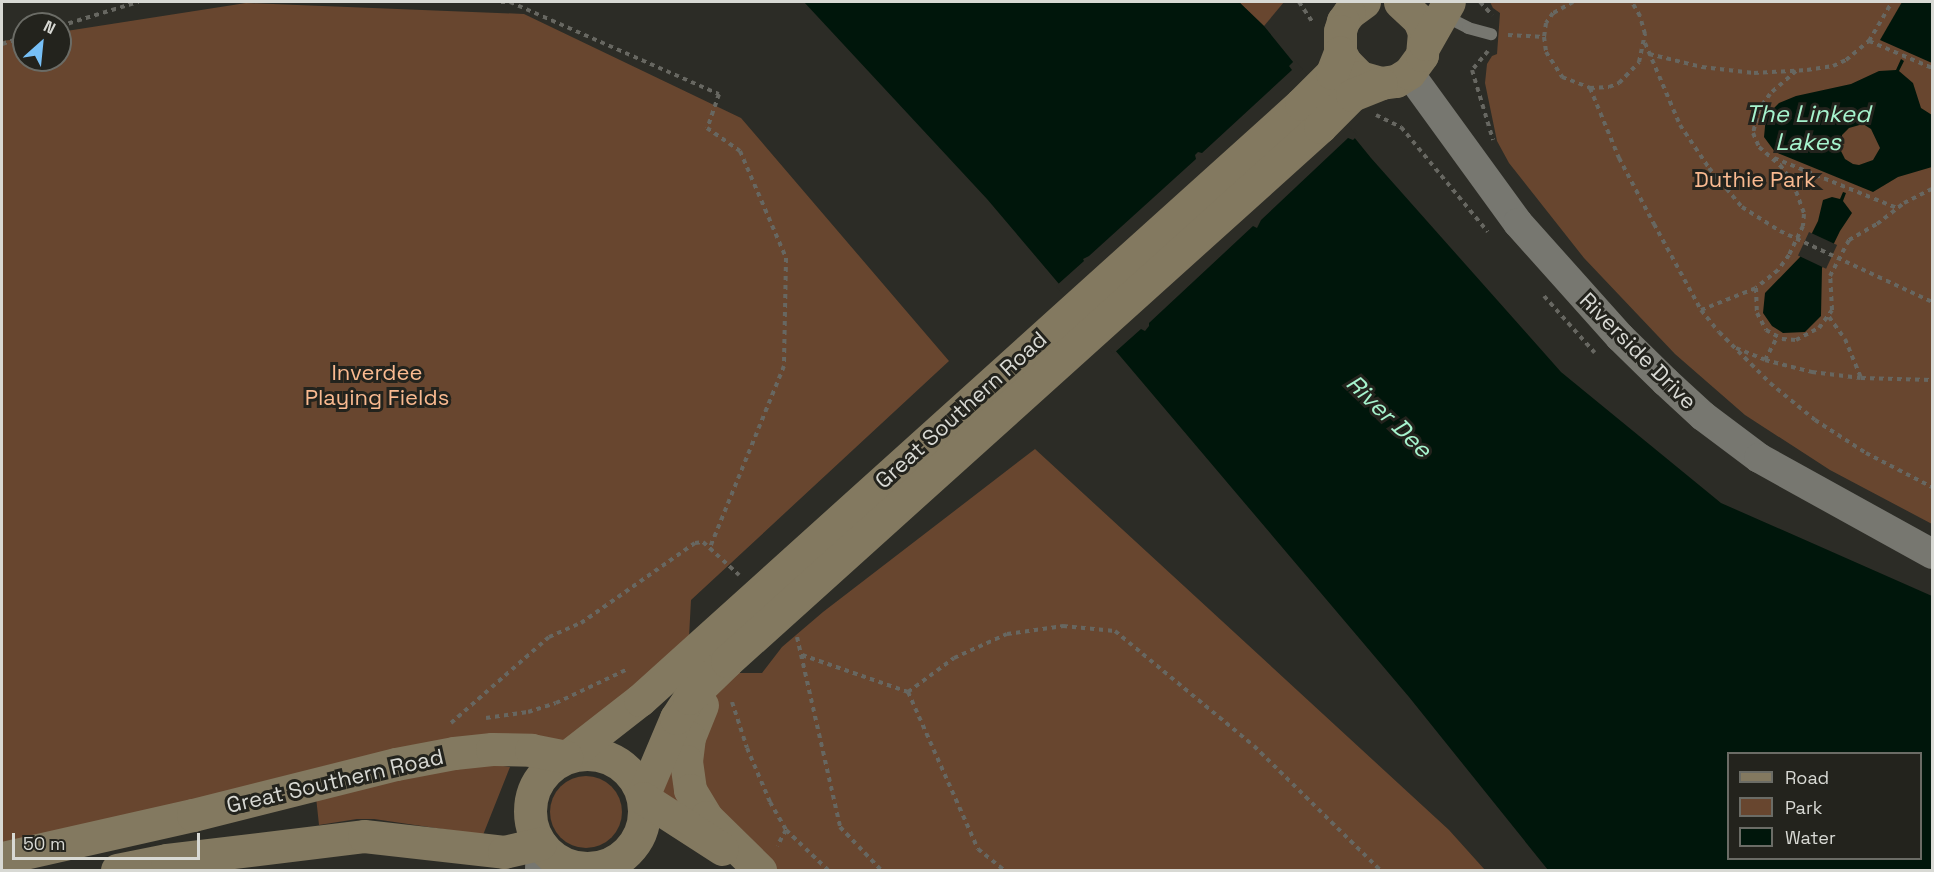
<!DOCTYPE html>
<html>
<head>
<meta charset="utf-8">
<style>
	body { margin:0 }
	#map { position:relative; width:1934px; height:872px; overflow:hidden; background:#2c2c26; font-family:"Space Grotesk",sans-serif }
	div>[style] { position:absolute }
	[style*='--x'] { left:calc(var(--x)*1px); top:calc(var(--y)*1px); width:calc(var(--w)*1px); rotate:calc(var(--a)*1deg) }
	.green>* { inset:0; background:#68462f }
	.round { border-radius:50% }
	.water>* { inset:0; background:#00160b }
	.pier>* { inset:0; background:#2c2c26; transform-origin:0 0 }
	.path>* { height:4px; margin-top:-2px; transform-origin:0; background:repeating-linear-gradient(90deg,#676761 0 4.5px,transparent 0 9px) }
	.service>* { height:12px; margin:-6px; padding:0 6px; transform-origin:6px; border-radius:6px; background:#777770 }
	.tertiary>* { height:30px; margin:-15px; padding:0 15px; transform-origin:15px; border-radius:15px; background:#777770 }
	.secondary>* { height:33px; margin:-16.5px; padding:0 16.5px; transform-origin:16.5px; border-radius:16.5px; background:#837960 }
	.secondary>.ring { margin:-16.5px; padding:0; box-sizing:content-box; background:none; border:33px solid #837960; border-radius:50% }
	span { translate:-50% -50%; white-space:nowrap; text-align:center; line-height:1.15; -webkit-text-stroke:6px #23231d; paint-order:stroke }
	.park-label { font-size:22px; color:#faba90 }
	.street-label { font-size:22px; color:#d8d9d4 }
	.water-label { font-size:24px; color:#a6f3cd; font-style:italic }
	.frame { position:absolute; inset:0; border:3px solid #d8d9d4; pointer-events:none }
	.legend { position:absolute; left:1727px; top:752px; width:195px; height:108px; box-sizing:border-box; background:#23231d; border:2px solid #6b6c66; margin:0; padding:8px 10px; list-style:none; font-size:18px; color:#d8d9d4 }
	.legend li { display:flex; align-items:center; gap:12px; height:30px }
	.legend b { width:30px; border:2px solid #6b6c66 }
	.north { position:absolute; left:12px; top:12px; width:60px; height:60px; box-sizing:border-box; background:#23231d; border:2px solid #6b6c66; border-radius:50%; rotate:27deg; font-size:16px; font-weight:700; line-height:24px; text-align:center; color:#d8d9d4 }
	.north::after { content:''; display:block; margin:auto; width:21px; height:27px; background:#77c0f7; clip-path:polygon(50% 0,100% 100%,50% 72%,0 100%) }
	.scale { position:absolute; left:12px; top:833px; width:188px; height:27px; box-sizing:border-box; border:3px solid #d8d9d4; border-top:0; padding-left:8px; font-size:18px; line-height:21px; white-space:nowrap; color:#d8d9d4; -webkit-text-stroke:4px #23231d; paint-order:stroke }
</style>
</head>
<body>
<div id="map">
	<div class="green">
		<div style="clip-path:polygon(1239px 2px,1284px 2px,1264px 26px)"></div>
		<div style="clip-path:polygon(1490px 2px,1932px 2px,1932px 524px,1830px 470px,1745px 415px,1675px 354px,1584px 258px,1509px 163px,1497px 141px,1485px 83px,1487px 64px,1492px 56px,1497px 54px,1500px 13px,1493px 8px)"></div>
		<div style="clip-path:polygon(246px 3px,524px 14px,741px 118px,949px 361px,691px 600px,688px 656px,568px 756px,492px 749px,2px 858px,2px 41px,24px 38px,24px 60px,60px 60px,60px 32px)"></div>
		<div style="clip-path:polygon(1035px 449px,1449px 830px,1485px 870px,759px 870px,643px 796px,715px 673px,762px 673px,782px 647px,823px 612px)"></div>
		<div style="clip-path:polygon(490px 764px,510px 767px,483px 835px,374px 819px,357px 819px,319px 825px,316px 797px,459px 766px)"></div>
		<div class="round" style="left:550px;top:776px;width:72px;height:72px"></div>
	</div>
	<div class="water">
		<div style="clip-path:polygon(evenodd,804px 2px,1239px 2px,1264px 26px,1371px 158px,1561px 372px,1721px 503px,1932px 596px,1932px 870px,1548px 870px,1409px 697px,987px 199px,804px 2px,1728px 754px,1920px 754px,1920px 858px,1728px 858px,1728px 754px)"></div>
		<div style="clip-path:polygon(1902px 2px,1932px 2px,1932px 63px,1880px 40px)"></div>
		<div style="clip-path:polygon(evenodd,1901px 59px,1904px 61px,1899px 71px,1913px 83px,1921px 108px,1932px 115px,1932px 167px,1898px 177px,1873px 192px,1785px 156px,1775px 152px,1764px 137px,1766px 116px,1779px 103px,1796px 96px,1851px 84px,1879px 71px,1896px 70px,1901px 59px,1863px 124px,1871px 129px,1880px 148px,1873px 160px,1859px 165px,1853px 164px,1845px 159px,1841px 151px,1842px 135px,1849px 128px,1863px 124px)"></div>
		<div style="clip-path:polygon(1843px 192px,1846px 193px,1843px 201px,1852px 213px,1840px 231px,1822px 268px,1821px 316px,1805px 332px,1783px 333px,1772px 326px,1763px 313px,1765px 293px,1800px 257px,1818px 221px,1823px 200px,1832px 197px,1840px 199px)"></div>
	</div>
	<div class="pier">
		<div style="clip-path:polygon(1295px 60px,1357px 136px,1353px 140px,1348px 138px,1261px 220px,1257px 228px,1253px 226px,1149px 323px,1149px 326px,1145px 331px,1141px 329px,1113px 354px,1056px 286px,1084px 261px,1083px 259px,1089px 256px,1196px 159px,1195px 155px,1198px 152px,1202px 153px,1292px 70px,1289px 66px)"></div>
		<div style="left:1809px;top:232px;width:31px;height:26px;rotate:25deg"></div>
	</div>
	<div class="path">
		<div style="--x:501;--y:2;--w:9;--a:0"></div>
		<div style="--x:510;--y:2;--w:228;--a:23.8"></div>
		<div style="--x:719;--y:94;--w:36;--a:109"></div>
		<div style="--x:707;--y:128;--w:40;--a:34.9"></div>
		<div style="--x:740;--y:151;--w:116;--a:66.7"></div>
		<div style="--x:786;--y:258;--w:108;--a:91.1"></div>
		<div style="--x:784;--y:366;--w:196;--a:112.2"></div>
		<div style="--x:1299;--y:2;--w:23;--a:56"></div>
		<div style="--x:1480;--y:2;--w:18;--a:47"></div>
		<div style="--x:1573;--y:2;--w:23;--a:151"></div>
		<div style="--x:1553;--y:13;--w:12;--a:125"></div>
		<div style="--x:1546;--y:23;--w:14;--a:98"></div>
		<div style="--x:1544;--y:37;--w:15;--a:82"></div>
		<div style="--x:1546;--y:52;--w:30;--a:57"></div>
		<div style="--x:1562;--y:77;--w:30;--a:21"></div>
		<div style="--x:1590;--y:88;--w:19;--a:-3"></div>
		<div style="--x:1609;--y:87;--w:11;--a:-22"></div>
		<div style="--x:1619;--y:83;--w:29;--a:-46"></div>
		<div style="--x:1639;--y:62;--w:29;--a:-78"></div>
		<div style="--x:1645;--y:34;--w:19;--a:-106"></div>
		<div style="--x:1640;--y:16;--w:16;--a:-120"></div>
		<div style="--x:60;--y:26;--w:82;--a:-17.1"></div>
		<div style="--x:1508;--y:35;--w:36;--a:3"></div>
		<div style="--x:1869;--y:41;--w:69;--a:23.2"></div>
		<div style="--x:1645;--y:43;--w:89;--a:66.9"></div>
		<div style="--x:1680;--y:125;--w:52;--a:56"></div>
		<div style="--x:1709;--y:168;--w:51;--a:49.8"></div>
		<div style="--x:1742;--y:207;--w:45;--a:32.3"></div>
		<div style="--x:1780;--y:231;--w:168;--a:25"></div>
		<div style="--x:2;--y:44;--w:23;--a:-18"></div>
		<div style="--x:1488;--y:51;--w:25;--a:130"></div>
		<div style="--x:1472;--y:70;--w:73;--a:73.3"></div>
		<div style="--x:1649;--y:54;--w:55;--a:13.8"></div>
		<div style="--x:1702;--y:67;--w:52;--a:6.6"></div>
		<div style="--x:1754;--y:73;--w:53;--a:-3.2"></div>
		<div style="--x:1807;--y:70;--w:26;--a:-9"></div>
		<div style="--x:1833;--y:66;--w:14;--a:-25"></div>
		<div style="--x:1846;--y:60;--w:30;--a:-40"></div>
		<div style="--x:1869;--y:41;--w:45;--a:-59.5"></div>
		<div style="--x:1796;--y:71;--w:35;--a:139"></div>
		<div style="--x:1770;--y:94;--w:19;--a:126"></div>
		<div style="--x:1759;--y:109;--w:25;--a:104"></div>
		<div style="--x:1753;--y:133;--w:15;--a:67"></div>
		<div style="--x:1759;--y:147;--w:28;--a:41"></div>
		<div style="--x:1780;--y:165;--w:22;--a:54"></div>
		<div style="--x:1793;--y:183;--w:33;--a:70"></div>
		<div style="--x:1804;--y:214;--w:12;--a:95"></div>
		<div style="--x:1803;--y:226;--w:32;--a:116"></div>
		<div style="--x:1789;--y:255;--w:19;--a:126"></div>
		<div style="--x:1778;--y:270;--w:28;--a:141"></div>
		<div style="--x:1756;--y:288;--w:25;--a:88"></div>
		<div style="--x:1757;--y:313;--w:19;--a:62"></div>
		<div style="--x:1766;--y:330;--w:18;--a:29"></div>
		<div style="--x:1782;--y:339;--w:14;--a:4"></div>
		<div style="--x:1796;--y:340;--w:26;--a:-28"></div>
		<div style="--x:1819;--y:328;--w:22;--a:-54"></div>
		<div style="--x:1832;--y:310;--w:34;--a:-93"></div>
		<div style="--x:1830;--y:276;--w:41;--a:-62.2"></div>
		<div style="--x:1849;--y:240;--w:32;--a:-30"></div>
		<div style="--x:1877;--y:224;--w:34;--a:-38"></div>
		<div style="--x:1904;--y:203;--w:31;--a:-27"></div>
		<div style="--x:1590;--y:88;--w:76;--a:67.5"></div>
		<div style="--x:1619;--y:158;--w:75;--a:62.1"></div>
		<div style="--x:1654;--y:224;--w:98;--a:61.3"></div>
		<div style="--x:1701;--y:310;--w:28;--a:51"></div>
		<div style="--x:1719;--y:332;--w:72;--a:45"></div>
		<div style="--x:1770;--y:383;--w:58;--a:39.4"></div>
		<div style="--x:1815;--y:420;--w:61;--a:32.9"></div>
		<div style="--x:1866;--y:453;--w:74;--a:27.3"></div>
		<div style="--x:1376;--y:115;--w:28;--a:26"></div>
		<div style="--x:1401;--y:127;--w:136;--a:50.4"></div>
		<div style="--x:1774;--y:158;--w:133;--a:22.1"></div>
		<div style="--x:1544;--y:296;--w:76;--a:48.2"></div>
		<div style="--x:1701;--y:310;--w:59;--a:-21.8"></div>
		<div style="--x:1829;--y:317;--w:27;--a:54"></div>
		<div style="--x:1845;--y:339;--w:42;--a:67.7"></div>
		<div style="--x:1736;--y:348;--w:31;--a:22"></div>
		<div style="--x:1765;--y:360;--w:49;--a:14.3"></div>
		<div style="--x:1812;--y:372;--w:49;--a:7"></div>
		<div style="--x:1861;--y:378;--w:71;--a:1.6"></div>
		<div style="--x:1765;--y:360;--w:26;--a:-62"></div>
		<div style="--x:797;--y:637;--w:195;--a:77.2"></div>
		<div style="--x:840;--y:827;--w:59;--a:46.4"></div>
		<div style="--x:802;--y:655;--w:112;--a:19.2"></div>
		<div style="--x:908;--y:692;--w:57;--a:-36.5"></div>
		<div style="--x:954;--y:658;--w:58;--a:-24.4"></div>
		<div style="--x:1007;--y:634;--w:57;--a:-8.1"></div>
		<div style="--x:1063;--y:626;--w:52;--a:5.5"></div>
		<div style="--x:1115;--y:631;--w:180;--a:39.6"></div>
		<div style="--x:1254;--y:746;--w:177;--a:44.5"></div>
		<div style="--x:908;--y:692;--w:172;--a:66"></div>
		<div style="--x:978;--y:849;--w:33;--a:39"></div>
		<div style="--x:732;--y:702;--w:48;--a:71.9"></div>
		<div style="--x:747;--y:748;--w:59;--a:66.9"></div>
		<div style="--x:770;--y:802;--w:32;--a:60"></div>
		<div style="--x:786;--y:830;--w:18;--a:119"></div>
		<div style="--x:486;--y:718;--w:42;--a:-8.1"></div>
		<div style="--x:528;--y:712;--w:29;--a:-18"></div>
		<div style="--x:556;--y:703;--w:80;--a:-25.3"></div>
		<div style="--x:451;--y:723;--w:130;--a:-41.3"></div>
		<div style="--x:549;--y:637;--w:35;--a:-24"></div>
		<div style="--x:581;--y:623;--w:139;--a:-35.1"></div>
		<div style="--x:695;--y:543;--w:8;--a:-7"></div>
		<div style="--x:703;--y:542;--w:49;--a:42.5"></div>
		<div style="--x:786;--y:830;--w:58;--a:43.6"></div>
	</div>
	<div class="service">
		<div style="--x:1443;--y:15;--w:28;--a:27"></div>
		<div style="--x:1468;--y:28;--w:24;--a:15"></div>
	</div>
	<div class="tertiary">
		<div style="--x:1409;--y:73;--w:185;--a:54"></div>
		<div style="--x:1518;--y:223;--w:153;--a:48.2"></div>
		<div style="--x:1620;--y:337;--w:64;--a:44.4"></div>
		<div style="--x:1666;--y:382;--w:50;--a:42.6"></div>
		<div style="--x:1703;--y:416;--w:70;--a:36.9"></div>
		<div style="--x:1759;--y:458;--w:198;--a:29"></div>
		<div style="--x:540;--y:870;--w:23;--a:-88"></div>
		<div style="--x:611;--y:870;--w:7;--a:-90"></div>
	</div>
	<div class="secondary">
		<div style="--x:1364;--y:2;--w:19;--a:144"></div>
		<div style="--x:1349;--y:13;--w:10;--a:127"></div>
		<div style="--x:1343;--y:21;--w:10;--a:107"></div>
		<div style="--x:1340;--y:31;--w:21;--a:90"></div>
		<div style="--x:1340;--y:52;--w:11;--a:63"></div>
		<div style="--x:1345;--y:62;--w:21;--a:45"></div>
		<div style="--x:1360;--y:77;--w:22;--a:16"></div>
		<div style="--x:1381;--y:83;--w:15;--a:-8"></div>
		<div style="--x:1396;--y:81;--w:15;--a:-32"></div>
		<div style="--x:1409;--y:73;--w:22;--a:-54"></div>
		<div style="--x:1422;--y:55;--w:23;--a:-85"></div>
		<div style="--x:1424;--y:32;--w:13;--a:-113"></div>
		<div style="--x:1419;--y:20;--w:26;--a:-137"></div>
		<div style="--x:1425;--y:44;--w:48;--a:-60.3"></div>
		<div style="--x:702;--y:705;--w:35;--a:112"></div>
		<div style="--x:689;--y:737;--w:24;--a:97"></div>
		<div style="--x:686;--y:761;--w:29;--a:82"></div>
		<div style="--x:690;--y:790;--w:31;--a:59"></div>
		<div style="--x:706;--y:817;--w:76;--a:44.5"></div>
		<div class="ring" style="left:530px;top:754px;width:81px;height:81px"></div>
		<div style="--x:568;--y:756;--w:91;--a:-37.9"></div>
		<div style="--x:640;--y:700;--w:890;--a:-42.04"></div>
		<div style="--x:1301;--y:104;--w:44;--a:-45"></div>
		<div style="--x:1332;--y:73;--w:22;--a:-69"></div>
		<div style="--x:643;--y:796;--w:85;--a:-67.1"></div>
		<div style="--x:676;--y:718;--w:24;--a:-57"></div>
		<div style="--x:689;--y:698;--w:53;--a:-44.2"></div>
		<div style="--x:727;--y:661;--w:798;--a:-42"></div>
		<div style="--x:1320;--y:127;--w:45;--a:-45"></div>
		<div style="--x:1352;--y:95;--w:31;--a:-22"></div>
		<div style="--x:643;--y:798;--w:94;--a:32.8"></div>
		<div style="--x:2;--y:858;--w:196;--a:-12.7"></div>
		<div style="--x:193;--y:815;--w:209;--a:-14.1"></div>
		<div style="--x:396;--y:764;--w:59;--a:-10.7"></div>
		<div style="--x:454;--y:753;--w:38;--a:-6"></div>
		<div style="--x:492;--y:749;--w:39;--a:1"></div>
		<div style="--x:531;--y:750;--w:36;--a:11"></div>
		<div style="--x:117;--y:870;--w:51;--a:-11.3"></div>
		<div style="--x:167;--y:860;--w:198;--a:-6.9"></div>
		<div style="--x:364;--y:836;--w:141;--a:6.5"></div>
		<div style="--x:504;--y:852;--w:37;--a:-13"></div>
	</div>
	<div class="park-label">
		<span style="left:1755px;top:180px">Duthie Park</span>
		<span style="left:377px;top:385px">Inverdee<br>Playing Fields</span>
	</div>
	<div class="street-label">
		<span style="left:1638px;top:351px;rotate:45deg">Riverside Drive</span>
		<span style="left:961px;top:410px;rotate:-42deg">Great Southern Road</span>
		<span style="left:335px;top:781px;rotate:-13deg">Great Southern Road</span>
	</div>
	<div class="water-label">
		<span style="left:1808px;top:128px">The Linked<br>Lakes</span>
		<span style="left:1389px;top:416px;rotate:44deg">River Dee</span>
	</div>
	<div class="frame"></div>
	<ul class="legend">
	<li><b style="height:8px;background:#837960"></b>Road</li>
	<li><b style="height:16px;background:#68462f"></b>Park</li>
	<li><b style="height:16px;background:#00160b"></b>Water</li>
	</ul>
	<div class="north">N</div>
	<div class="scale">50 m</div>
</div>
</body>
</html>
